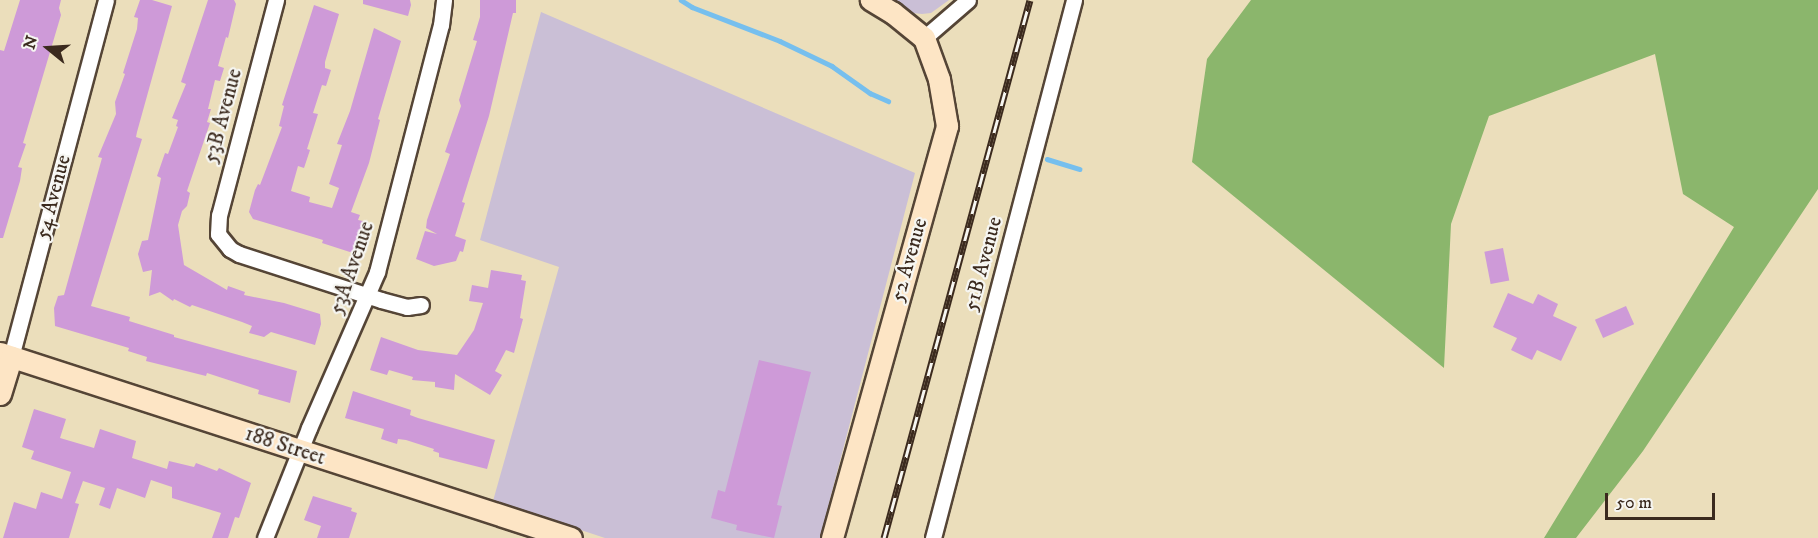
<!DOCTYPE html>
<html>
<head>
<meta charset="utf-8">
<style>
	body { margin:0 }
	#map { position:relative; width:1818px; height:538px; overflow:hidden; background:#ebdebb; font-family:"IM FELL DW Pica",serif }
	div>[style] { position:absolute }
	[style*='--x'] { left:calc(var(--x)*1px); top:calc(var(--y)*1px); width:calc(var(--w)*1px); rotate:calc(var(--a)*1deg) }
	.industrial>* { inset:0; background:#cabfd6 }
	.forest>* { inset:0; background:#8bb66c }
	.stream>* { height:4.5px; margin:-2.25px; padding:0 2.25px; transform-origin:2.25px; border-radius:2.25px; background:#76bfee }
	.building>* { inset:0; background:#ce9ad8; transform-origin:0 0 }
	.roads { filter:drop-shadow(2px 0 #554536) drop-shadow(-2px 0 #554536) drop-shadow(0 2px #554536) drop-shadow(0 -2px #554536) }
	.street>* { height:15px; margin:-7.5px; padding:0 7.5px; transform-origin:7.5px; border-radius:7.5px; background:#fff }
	.secondary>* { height:21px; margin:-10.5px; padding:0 10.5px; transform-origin:10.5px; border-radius:10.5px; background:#fde5c5 }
	.rail>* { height:7px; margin-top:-3.5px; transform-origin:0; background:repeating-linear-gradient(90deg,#f6f6f2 0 14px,#3b2a1e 0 28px); box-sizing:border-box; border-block:2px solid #3b2a1e }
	span { translate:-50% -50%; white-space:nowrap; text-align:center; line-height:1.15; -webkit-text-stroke:4.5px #f6f6f2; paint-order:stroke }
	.street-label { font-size:21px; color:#3b2a1e }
	.north { position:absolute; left:18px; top:18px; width:60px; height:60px; -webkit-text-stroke:4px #f6f6f2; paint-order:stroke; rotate:288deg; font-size:16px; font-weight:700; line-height:24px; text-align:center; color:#3b2a1e }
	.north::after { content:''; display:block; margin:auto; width:21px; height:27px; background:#3b2a1e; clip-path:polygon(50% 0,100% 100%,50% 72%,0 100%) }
	.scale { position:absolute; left:1605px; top:493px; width:110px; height:27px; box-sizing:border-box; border:3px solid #3b2a1e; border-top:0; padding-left:8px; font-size:18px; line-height:21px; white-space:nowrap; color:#3b2a1e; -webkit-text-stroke:4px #f6f6f2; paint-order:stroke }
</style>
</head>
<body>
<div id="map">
	<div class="industrial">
		<div style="clip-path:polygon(896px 0,949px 0,931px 13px,922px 14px,913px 13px)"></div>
		<div style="clip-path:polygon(541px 12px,915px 173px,820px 538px,605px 538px,493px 501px,559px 267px,480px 240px)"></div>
	</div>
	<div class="forest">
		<div style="clip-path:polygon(1251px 0,1818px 0,1818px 189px,1643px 451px,1576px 538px,1544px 538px,1734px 227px,1683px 194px,1655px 54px,1489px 116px,1451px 224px,1444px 368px,1192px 162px,1207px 59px)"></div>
	</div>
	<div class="stream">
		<div style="--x:681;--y:0;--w:13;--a:32"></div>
		<div style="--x:692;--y:7;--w:94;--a:21.1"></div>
		<div style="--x:780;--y:41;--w:58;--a:25.7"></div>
		<div style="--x:832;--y:66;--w:47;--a:35.4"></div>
		<div style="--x:870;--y:93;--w:20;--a:24"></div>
		<div style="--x:1047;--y:159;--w:34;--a:17"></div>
	</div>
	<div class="building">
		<div style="clip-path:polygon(20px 0,61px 0,59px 8px,61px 15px,23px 143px,26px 144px,18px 167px,22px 168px,20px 181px,3px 238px,0 238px,0 50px,4px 51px)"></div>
		<div style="clip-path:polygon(140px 0,152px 0,172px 6px,137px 132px,136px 137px,142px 139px,91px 306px,130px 317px,129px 321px,174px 335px,174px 337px,297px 371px,290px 403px,258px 394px,259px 390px,207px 373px,206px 376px,146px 361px,147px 357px,128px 351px,129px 348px,55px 326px,54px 308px,58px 296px,64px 295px,102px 158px,98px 157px,116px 114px,115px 102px,125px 74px,123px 73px,137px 29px,138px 18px,134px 17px)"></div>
		<div style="clip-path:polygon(208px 0,234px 0,236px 4px,228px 38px,226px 37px,218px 66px,224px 68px,220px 81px,215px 80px,208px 109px,211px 109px,207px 122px,210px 123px,187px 191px,190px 193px,187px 206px,182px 211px,178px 225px,184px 265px,227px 290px,228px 286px,245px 292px,244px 295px,284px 303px,320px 314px,321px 324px,315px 345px,271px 332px,264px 337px,249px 333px,252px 326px,242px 322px,192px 305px,190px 307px,174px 299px,173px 301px,160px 292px,149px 296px,152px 270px,143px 272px,138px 254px,142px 241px,148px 240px,161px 178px,157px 176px,165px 153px,168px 154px,178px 127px,176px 126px,178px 120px,172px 118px,186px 84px,181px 82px)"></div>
		<div style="clip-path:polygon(363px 0,410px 0,411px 5px,408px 16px,363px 4px)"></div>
		<div style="clip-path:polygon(480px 0,516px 0,516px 13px,513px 13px,489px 116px,462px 202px,465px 203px,455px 236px,466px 240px,463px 252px,460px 251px,456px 261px,434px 266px,416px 259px,425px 231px,437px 234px,426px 228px,427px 220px,450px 154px,445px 152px,461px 106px,459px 100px,477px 41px,473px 40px,480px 17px)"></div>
		<div style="clip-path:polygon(314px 5px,339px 14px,325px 62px,325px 68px,331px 70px,326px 86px,322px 85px,313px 113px,318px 114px,307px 149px,310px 150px,304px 168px,298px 166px,291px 191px,310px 197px,309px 202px,332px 208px,339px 188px,329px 184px,342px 145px,337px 144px,350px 111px,374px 28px,401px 41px,378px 119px,380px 120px,369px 163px,351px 212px,360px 215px,358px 220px,363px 221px,353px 253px,322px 243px,323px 240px,253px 219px,249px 212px,255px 190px,258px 184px,260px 185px,282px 127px,279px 126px,284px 106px,282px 105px)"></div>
		<div style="left:1503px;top:248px;width:33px;height:19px;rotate:79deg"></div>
		<div style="clip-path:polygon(491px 270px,522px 275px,521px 280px,526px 281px,520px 318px,523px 319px,514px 353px,506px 350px,495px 371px,502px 375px,490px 395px,455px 374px,454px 390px,435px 387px,435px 382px,412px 380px,413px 377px,389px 370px,387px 375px,370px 370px,381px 337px,418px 350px,457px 355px,474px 330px,483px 303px,469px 301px,472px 285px,488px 288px)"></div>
		<div style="clip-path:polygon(1508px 293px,1533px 304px,1538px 294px,1558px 304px,1553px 316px,1577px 327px,1561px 361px,1537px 350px,1532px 360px,1511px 350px,1517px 338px,1493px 327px)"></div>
		<div style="left:1626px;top:306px;width:20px;height:34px;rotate:66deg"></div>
		<div style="clip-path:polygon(759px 360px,811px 372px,777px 505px,782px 506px,774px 538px,736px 530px,737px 525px,711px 518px,718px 490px,725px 492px)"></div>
		<div style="clip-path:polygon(353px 391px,411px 410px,410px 415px,418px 418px,495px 440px,487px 469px,439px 457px,439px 453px,433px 451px,434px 449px,406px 440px,398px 439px,397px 444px,381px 439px,384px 429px,345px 418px)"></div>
		<div style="clip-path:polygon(34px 409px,66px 419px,60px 438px,94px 448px,100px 429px,136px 441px,132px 458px,167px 469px,169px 461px,194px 467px,196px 463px,217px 471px,219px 468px,251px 483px,239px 518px,235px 517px,228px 538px,212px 538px,221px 513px,172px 498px,172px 487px,151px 480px,145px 498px,117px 488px,110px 509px,99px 505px,105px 488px,83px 481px,75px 503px,79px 504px,69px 538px,3px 538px,14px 502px,36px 509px,41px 492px,62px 499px,71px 472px,31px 459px,34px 451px,22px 447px)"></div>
		<div style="clip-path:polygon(313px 496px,352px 508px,351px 511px,357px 513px,349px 538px,317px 538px,321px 526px,304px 520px)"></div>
	</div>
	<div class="roads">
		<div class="street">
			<div style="--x:276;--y:0;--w:222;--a:104.8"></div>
			<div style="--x:219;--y:215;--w:19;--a:93"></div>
			<div style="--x:218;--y:234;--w:19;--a:51"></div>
			<div style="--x:230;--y:249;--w:10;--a:29"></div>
			<div style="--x:239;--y:254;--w:149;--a:17.9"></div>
			<div style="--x:381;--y:300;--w:27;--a:15"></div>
			<div style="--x:407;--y:307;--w:14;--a:-8"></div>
			<div style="--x:924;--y:38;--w:58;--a:-40.8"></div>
			<div style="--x:11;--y:357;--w:369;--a:-75.1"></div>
			<div style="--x:265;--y:538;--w:118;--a:-68.2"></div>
			<div style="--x:309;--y:428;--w:170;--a:-66.4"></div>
			<div style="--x:377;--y:272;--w:255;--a:-75.5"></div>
			<div style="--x:441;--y:25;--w:25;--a:-83"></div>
			<div style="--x:933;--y:538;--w:556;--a:-75.31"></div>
		</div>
		<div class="secondary">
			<div style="--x:0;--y:353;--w:600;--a:17.95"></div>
			<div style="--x:0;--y:394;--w:39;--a:-73"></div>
			<div style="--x:832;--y:538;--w:428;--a:-74.4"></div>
			<div style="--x:947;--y:126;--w:48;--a:-99.7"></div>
			<div style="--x:939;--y:79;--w:44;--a:-110.1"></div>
			<div style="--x:924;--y:38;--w:40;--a:-141"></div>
			<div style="--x:893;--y:13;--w:26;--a:-149"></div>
		</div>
	</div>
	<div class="rail">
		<div style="--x:884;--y:538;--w:557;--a:-74.82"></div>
	</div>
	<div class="street-label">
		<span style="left:223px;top:116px;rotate:-75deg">53B Avenue</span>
		<span style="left:53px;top:197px;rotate:-75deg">54 Avenue</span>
		<span style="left:909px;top:260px;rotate:-74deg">52 Avenue</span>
		<span style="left:983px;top:264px;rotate:-75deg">51B Avenue</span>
		<span style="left:352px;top:268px;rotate:-71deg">53A Avenue</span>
		<span style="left:285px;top:446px;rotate:18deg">188 Street</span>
	</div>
	<div class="north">N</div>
	<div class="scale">50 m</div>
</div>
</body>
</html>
